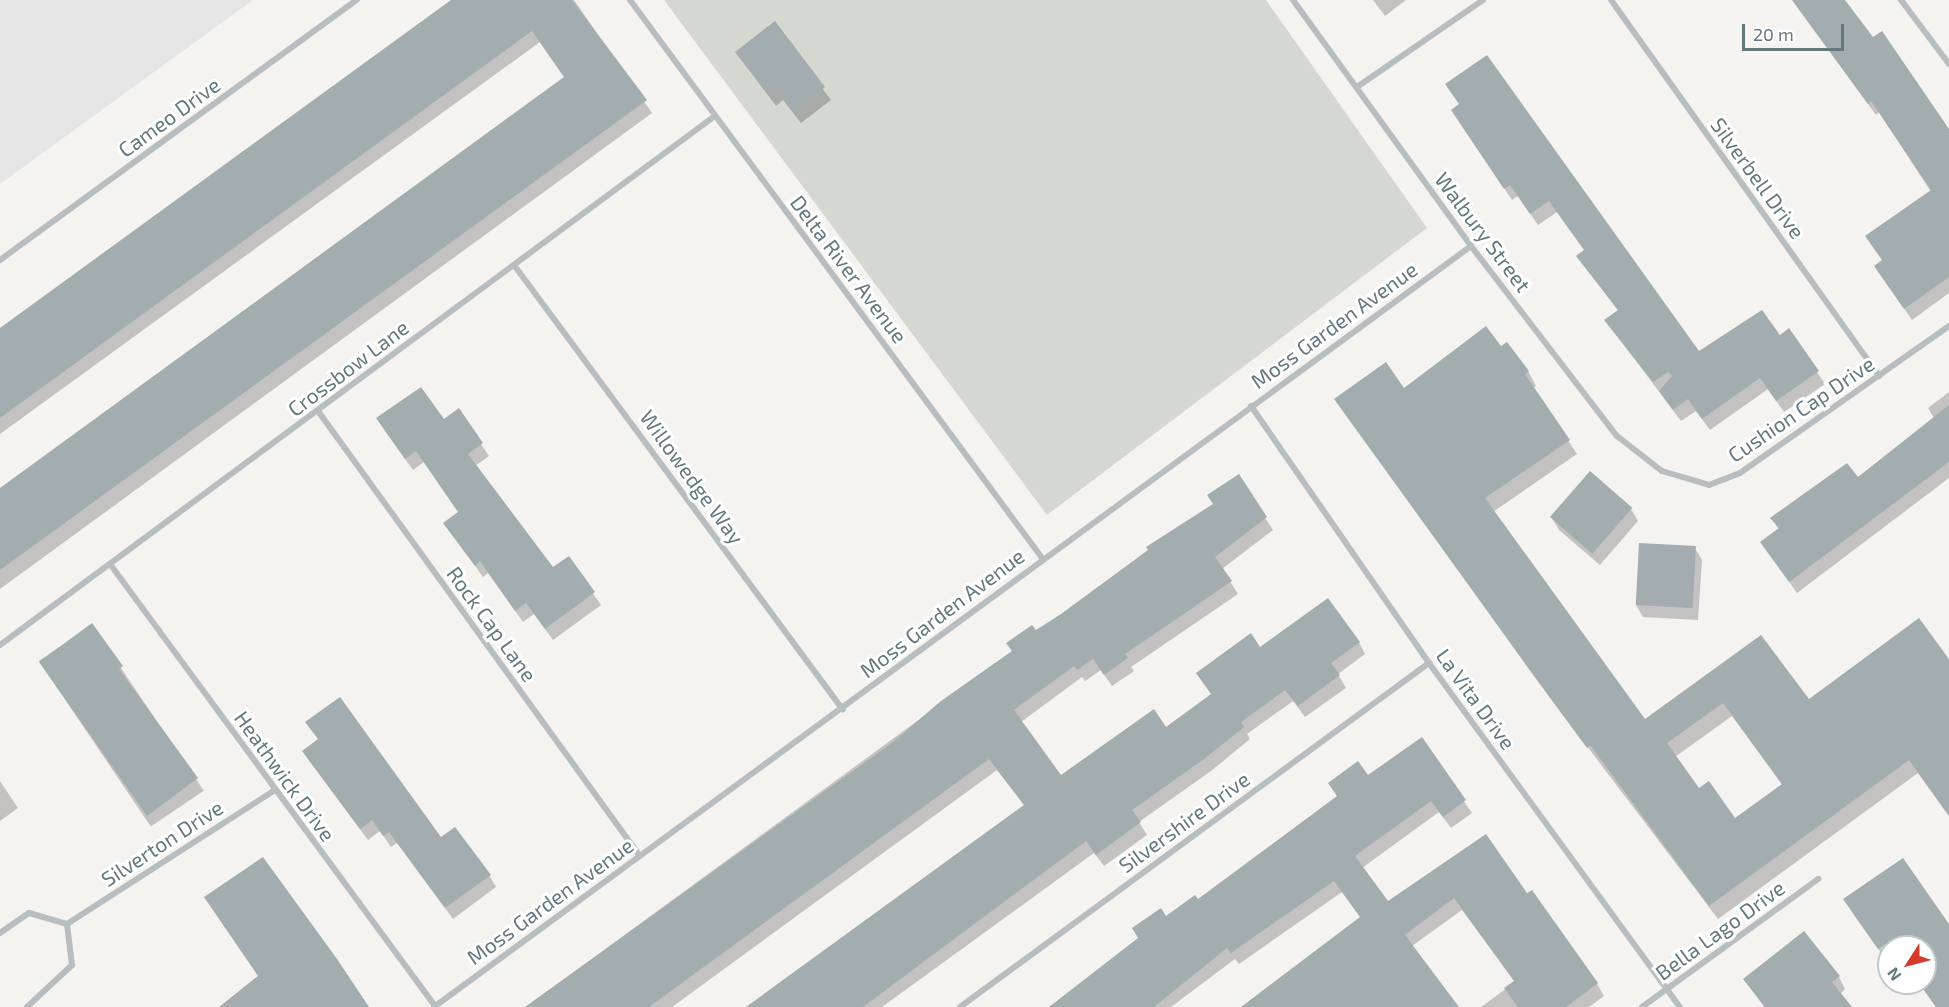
<!DOCTYPE html>
<html>
<head>
<meta charset="utf-8">
<style>
	body { margin:0 }
	#map { position:relative; width:1949px; height:1007px; overflow:hidden; background:#f4f3f0; font-family:"Exo 2",sans-serif }
	div>[style] { position:absolute }
	[style*='--x'] { left:calc(var(--x)*1px); top:calc(var(--y)*1px); width:calc(var(--w)*1px); rotate:calc(var(--a)*1deg) }
	.built>* { inset:0; background:#e4e5e4 }
	.green>* { inset:0; background:#d4d8d0 }
	.shadow>* { inset:0; background:#0003; transform-origin:0 0 }
	.building>* { inset:0; background:#a3acaf; transform-origin:0 0 }
	.street>* { height:6px; margin:-3px; padding:0 3px; transform-origin:3px; border-radius:3px; background:#b8bec0 }
	span { translate:-50% -50%; white-space:nowrap; text-align:center; line-height:1.15; -webkit-text-stroke:6px #fff; paint-order:stroke }
	.street-label { font-size:21px; color:#65787f }
	.north { position:absolute; left:1877px; top:935px; width:60px; height:60px; box-sizing:border-box; background:#fff; border:2px solid #c1c9cc; border-radius:50%; rotate:234deg; font-size:16px; font-weight:700; line-height:24px; text-align:center; color:#65787f }
	.north::after { content:''; display:block; margin:auto; width:21px; height:27px; background:#d53a2f; clip-path:polygon(50% 0,100% 100%,50% 72%,0 100%) }
	.scale { position:absolute; left:1742px; top:24px; width:102px; height:27px; box-sizing:border-box; border:3px solid #65787f; border-top:0; padding-left:8px; font-size:18px; line-height:21px; white-space:nowrap; color:#65787f; -webkit-text-stroke:4px #fff; paint-order:stroke }
</style>
</head>
<body>
<div id="map">
	<div class="built">
		<div style="clip-path:polygon(0 0,253px 0,0 184px)"></div>
	</div>
	<div class="green">
		<div style="clip-path:polygon(664px 0,1266px 0,1427px 228px,1047px 515px)"></div>
	</div>
	<div class="shadow">
		<div style="clip-path:polygon(453px 0,574px 0,652px 113px,0 589px,0 491px,565px 78px,540px 42px,0 434px,0 329px)"></div>
		<div style="clip-path:polygon(1373px 0,1406px 0,1385px 16px)"></div>
		<div style="clip-path:polygon(1792px 0,1843px 0,1873px 39px,1882px 33px,1949px 133px,1949px 293px,1912px 320px,1883px 278px,1883px 261px,1867px 236px,1931px 192px,1879px 112px,1876px 115px)"></div>
		<div style="clip-path:polygon(774px 24px,831px 100px,801px 123px,783px 100px,776px 106px,737px 53px)"></div>
		<div style="clip-path:polygon(1460px 105px,1699px 353px,1780px 337px,1789px 330px,1825px 384px,1784px 412px,1768px 389px,1710px 430px,1696px 411px,1681px 421px,1606px 321px,1619px 312px,1578px 256px,1585px 251px,1557px 212px,1538px 225px,1518px 196px,1512px 200px,1453px 111px)"></div>
		<div style="clip-path:polygon(evenodd,1501px 348px,1528px 371px,1536px 386px,1533px 388px,1577px 454px,1493px 512px,1645px 721px,1761px 637px,1809px 701px,1949px 679px,1949px 816px,1918px 773px,1718px 919px,1533px 675px,1336px 399px,1404px 390px,1501px 348px,1732px 716px,1783px 786px,1735px 820px,1699px 790px,1675px 757px,1732px 716px)"></div>
		<div style="clip-path:polygon(1949px 392px,1949px 478px,1797px 593px,1762px 543px,1779px 530px,1772px 518px,1858px 479px,1934px 418px,1928px 408px)"></div>
		<div style="clip-path:polygon(458px 410px,489px 456px,475px 466px,553px 569px,568px 558px,601px 605px,553px 640px,534px 614px,523px 622px,488px 573px,483px 577px,445px 523px,459px 513px,424px 462px,413px 470px,385px 431px,444px 421px)"></div>
		<div style="clip-path:polygon(1239px 477px,1273px 530px,1222px 569px,1238px 594px,1131px 667px,1134px 671px,1112px 686px,1101px 670px,1085px 681px,1082px 677px,1021px 722px,1061px 777px,1166px 729px,1212px 695px,1198px 674px,1260px 649px,1359px 642px,1365px 654px,1338px 674px,1346px 688px,1305px 717px,1293px 701px,1247px 734px,1250px 739px,1211px 771px,1139px 822px,1147px 835px,1104px 866px,1094px 853px,882px 1007px,749px 1007px,1025px 806px,997px 770px,672px 1007px,526px 1007px,1214px 504px)"></div>
		<div style="clip-path:polygon(1631px 509px,1638px 521px,1600px 565px,1559px 530px,1552px 518px)"></div>
		<div style="clip-path:polygon(1695px 548px,1702px 560px,1698px 620px,1643px 617px,1636px 605px)"></div>
		<div style="left:92px;top:625px;width:200px;height:64px;rotate:56deg"></div>
		<div style="clip-path:polygon(307px 722px,441px 840px,489px 875px,496px 887px,453px 919px,397px 843px,391px 847px,380px 831px,368px 840px,311px 763px,304px 751px,319px 740px)"></div>
		<div style="clip-path:polygon(1421px 739px,1472px 813px,1451px 828px,1439px 812px,1362px 868px,1388px 903px,1485px 836px,1527px 895px,1531px 892px,1597px 984px,1604px 996px,1589px 1007px,1481px 1007px,1515px 982px,1462px 910px,1412px 946px,1457px 1007px,1247px 1007px,1361px 918px,1342px 892px,1239px 964px,1235px 959px,1171px 1007px,1051px 1007px,1166px 918px,1198px 901px)"></div>
		<div style="clip-path:polygon(0 781px,18px 808px,0 821px)"></div>
		<div style="clip-path:polygon(1852px 912px,1949px 925px,1949px 1007px,1936px 1007px,1919px 983px,1925px 983px,1925px 947px,1889px 947px,1886px 960px)"></div>
		<div style="clip-path:polygon(1839px 977px,1845px 989px,1840px 994px,1850px 1007px,1764px 1007px,1745px 979px)"></div>
	</div>
	<div class="building">
		<div style="clip-path:polygon(451px 0,572px 0,647px 100px,0 570px,0 488px,564px 77px,532px 31px,0 418px,0 328px)"></div>
		<div style="clip-path:polygon(1792px 0,1845px 0,1873px 37px,1882px 31px,1949px 129px,1949px 277px,1904px 309px,1874px 266px,1882px 260px,1865px 236px,1931px 190px,1871px 101px,1868px 104px)"></div>
		<div style="clip-path:polygon(775px 21px,825px 87px,793px 112px,776px 89px,768px 95px,735px 52px)"></div>
		<div style="clip-path:polygon(1487px 55px,1699px 351px,1762px 310px,1780px 335px,1789px 328px,1819px 371px,1776px 401px,1760px 378px,1702px 419px,1688px 399px,1673px 410px,1659px 391px,1672px 376px,1668px 372px,1653px 382px,1604px 320px,1618px 310px,1576px 256px,1584px 250px,1549px 201px,1530px 214px,1510px 185px,1504px 189px,1451px 110px,1459px 104px,1445px 84px)"></div>
		<div style="clip-path:polygon(evenodd,1486px 326px,1501px 346px,1507px 342px,1529px 371px,1525px 374px,1570px 440px,1485px 498px,1645px 719px,1761px 635px,1809px 699px,1919px 618px,1949px 659px,1949px 816px,1909px 760px,1709px 906px,1590px 745px,1587px 748px,1556px 706px,1334px 399px,1386px 362px,1404px 388px,1486px 326px,1723px 703px,1782px 784px,1735px 818px,1709px 781px,1699px 788px,1667px 743px,1723px 703px)"></div>
		<div style="clip-path:polygon(421px 387px,444px 419px,459px 408px,483px 443px,468px 454px,553px 567px,569px 556px,595px 592px,545px 629px,526px 603px,515px 611px,480px 561px,475px 566px,443px 523px,458px 512px,416px 451px,405px 459px,376px 418px)"></div>
		<div style="clip-path:polygon(1949px 405px,1949px 462px,1789px 582px,1760px 542px,1779px 528px,1770px 518px,1847px 463px,1858px 477px)"></div>
		<div style="left:1590px;top:471px;width:56px;height:61px;rotate:41deg"></div>
		<div style="clip-path:polygon(1239px 474px,1267px 517px,1215px 557px,1232px 581px,1125px 654px,1128px 658px,1104px 675px,1093px 659px,1077px 670px,1074px 666px,1014px 710px,1061px 775px,1154px 709px,1166px 727px,1211px 694px,1196px 673px,1251px 633px,1260px 647px,1328px 598px,1360px 642px,1331px 663px,1340px 675px,1298px 706px,1285px 690px,1241px 722px,1244px 727px,1204px 759px,1132px 810px,1141px 822px,1096px 855px,1086px 841px,863px 1007px,746px 1007px,1024px 805px,989px 759px,649px 1007px,525px 1007px,893px 742px,941px 701px,1012px 651px,1006px 643px,1032px 625px,1036px 630px,1061px 614px,1148px 550px,1146px 547px,1213px 504px,1207px 495px)"></div>
		<div style="left:1639px;top:543px;width:57px;height:62px;rotate:3deg"></div>
		<div style="clip-path:polygon(92px 623px,123px 666px,119px 669px,198px 778px,147px 816px,39px 662px)"></div>
		<div style="clip-path:polygon(340px 697px,441px 837px,455px 827px,491px 875px,445px 908px,389px 832px,383px 836px,372px 820px,360px 829px,302px 751px,318px 739px,305px 722px)"></div>
		<div style="clip-path:polygon(1422px 737px,1466px 800px,1443px 817px,1431px 801px,1355px 856px,1388px 901px,1486px 834px,1527px 893px,1532px 890px,1598px 983px,1566px 1007px,1518px 1007px,1504px 988px,1514px 981px,1454px 898px,1405px 935px,1459px 1007px,1241px 1007px,1360px 917px,1334px 881px,1231px 953px,1227px 948px,1154px 1007px,1049px 1007px,1138px 938px,1132px 928px,1161px 908px,1166px 916px,1195px 895px,1198px 899px,1337px 796px,1328px 783px,1358px 761px,1368px 775px)"></div>
		<div style="clip-path:polygon(263px 857px,337px 959px,369px 1007px,219px 1007px,258px 976px,204px 897px)"></div>
		<div style="clip-path:polygon(1903px 858px,1949px 924px,1949px 1007px,1936px 1007px,1919px 983px,1925px 983px,1925px 947px,1894px 947px,1890px 941px,1878px 949px,1843px 899px)"></div>
		<div style="clip-path:polygon(1804px 931px,1840px 976px,1832px 982px,1852px 1007px,1765px 1007px,1743px 979px)"></div>
	</div>
	<div class="street">
		<div style="--x:630;--y:0;--w:694;--a:53.56"></div>
		<div style="--x:1293;--y:0;--w:304;--a:54.1"></div>
		<div style="--x:1471;--y:246;--w:240;--a:52.5"></div>
		<div style="--x:1617;--y:436;--w:57;--a:37.9"></div>
		<div style="--x:1662;--y:471;--w:49;--a:16.6"></div>
		<div style="--x:1709;--y:485;--w:33;--a:-21"></div>
		<div style="--x:1740;--y:473;--w:256;--a:-35.1"></div>
		<div style="--x:1611;--y:0;--w:462;--a:54.5"></div>
		<div style="--x:1901;--y:0;--w:80;--a:53.1"></div>
		<div style="--x:1357;--y:87;--w:153;--a:-34.6"></div>
		<div style="--x:0;--y:260;--w:442;--a:-36.1"></div>
		<div style="--x:514;--y:265;--w:553;--a:53.52"></div>
		<div style="--x:1251;--y:406;--w:313;--a:55.3"></div>
		<div style="--x:1429;--y:663;--w:426;--a:53.9"></div>
		<div style="--x:318;--y:411;--w:548;--a:54.13"></div>
		<div style="--x:110;--y:564;--w:549;--a:53.67"></div>
		<div style="--x:0;--y:645;--w:889;--a:-36.5"></div>
		<div style="--x:67;--y:924;--w:247;--a:-32.8"></div>
		<div style="--x:0;--y:933;--w:35;--a:-35"></div>
		<div style="--x:29;--y:913;--w:40;--a:16"></div>
		<div style="--x:27;--y:1007;--w:62;--a:-43"></div>
		<div style="--x:72;--y:965;--w:41;--a:-97"></div>
		<div style="--x:434;--y:1007;--w:1286;--a:-36.27"></div>
		<div style="--x:960;--y:1007;--w:582;--a:-36.26"></div>
		<div style="--x:1642;--y:1007;--w:218;--a:-36"></div>
	</div>
	<div class="street-label">
		<span style="left:169px;top:117px;rotate:-36deg">Cameo Drive</span>
		<span style="left:1758px;top:178px;rotate:54deg">Silverbell Drive</span>
		<span style="left:1483px;top:232px;rotate:53deg">Walbury Street</span>
		<span style="left:849px;top:269px;rotate:53deg">Delta River Avenue</span>
		<span style="left:1334px;top:325px;rotate:-36deg">Moss Garden Avenue</span>
		<span style="left:348px;top:368px;rotate:-37deg">Crossbow Lane</span>
		<span style="left:1801px;top:409px;rotate:-34deg">Cushion Cap Drive</span>
		<span style="left:692px;top:477px;rotate:54deg">Willowedge Way</span>
		<span style="left:942px;top:613px;rotate:-37deg">Moss Garden Avenue</span>
		<span style="left:492px;top:624px;rotate:54deg">Rock Cap Lane</span>
		<span style="left:1476px;top:699px;rotate:54deg">La Vita Drive</span>
		<span style="left:285px;top:776px;rotate:54deg">Heathwick Drive</span>
		<span style="left:1184px;top:822px;rotate:-36deg">Silvershire Drive</span>
		<span style="left:162px;top:843px;rotate:-33deg">Silverton Drive</span>
		<span style="left:550px;top:901px;rotate:-36deg">Moss Garden Avenue</span>
		<span style="left:1720px;top:930px;rotate:-36deg">Bella Lago Drive</span>
	</div>
	<div class="north">N</div>
	<div class="scale">20 m</div>
</div>
</body>
</html>
